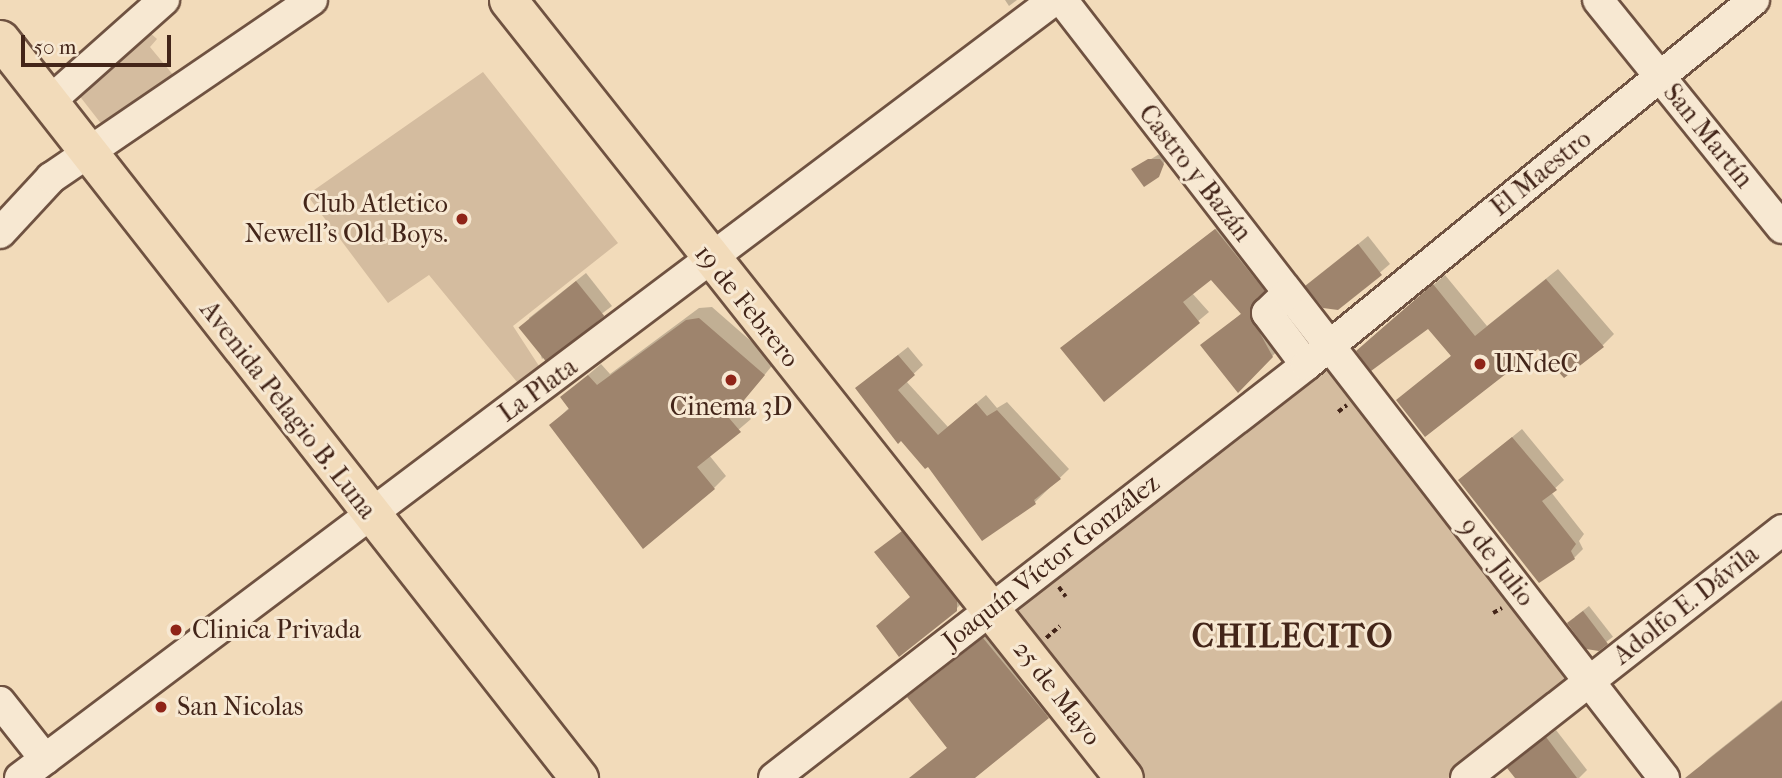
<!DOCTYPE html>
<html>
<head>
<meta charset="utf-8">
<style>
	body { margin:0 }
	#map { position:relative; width:1782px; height:778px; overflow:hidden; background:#f2dbba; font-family:"IM FELL French Canon",serif }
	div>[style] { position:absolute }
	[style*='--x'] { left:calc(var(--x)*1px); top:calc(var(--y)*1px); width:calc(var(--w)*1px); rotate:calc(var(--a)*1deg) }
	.green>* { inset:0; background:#d4bc9f }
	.shadow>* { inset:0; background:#0003; transform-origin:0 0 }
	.building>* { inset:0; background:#9e846d; transform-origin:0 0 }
	.path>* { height:3.5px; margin-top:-1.75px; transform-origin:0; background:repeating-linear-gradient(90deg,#432519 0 5px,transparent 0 8.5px) }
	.roads { filter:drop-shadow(2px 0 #6f5241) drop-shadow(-2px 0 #6f5241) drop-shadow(0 2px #6f5241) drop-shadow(0 -2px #6f5241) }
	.minor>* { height:30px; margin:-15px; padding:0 15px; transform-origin:15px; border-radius:15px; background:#f7e8d2 }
	.major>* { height:37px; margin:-18.5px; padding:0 18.5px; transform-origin:18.5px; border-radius:18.5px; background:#f2dbba }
	.dots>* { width:19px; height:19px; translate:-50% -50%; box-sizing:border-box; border:4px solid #f7e8d2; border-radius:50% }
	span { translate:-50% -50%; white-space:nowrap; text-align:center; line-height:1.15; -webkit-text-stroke:6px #f7e8d2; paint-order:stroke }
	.street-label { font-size:26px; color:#432519 }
	.poi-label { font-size:26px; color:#432519 }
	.right { translate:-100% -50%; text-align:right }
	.left { translate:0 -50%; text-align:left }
	.district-label { font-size:33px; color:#432519; font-weight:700; letter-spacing:2px }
	.scale { position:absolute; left:21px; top:35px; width:150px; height:32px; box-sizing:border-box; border:4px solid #432519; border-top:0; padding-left:9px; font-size:21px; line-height:24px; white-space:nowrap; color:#432519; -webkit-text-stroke:5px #f7e8d2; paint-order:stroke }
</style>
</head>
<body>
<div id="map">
	<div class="green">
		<div style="clip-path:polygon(148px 31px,157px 39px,150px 47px,179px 82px,103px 126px,78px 94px)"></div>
		<div style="clip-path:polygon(483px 72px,618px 243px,513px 326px,539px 366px,517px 382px,429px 275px,388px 303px,307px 195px)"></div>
		<div style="clip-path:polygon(1326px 359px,1577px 675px,1448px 778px,1138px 778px,1007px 613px)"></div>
	</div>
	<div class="shadow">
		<div style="clip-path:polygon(1005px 0,1017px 0,1009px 6px)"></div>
		<div style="clip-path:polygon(1161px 153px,1168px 158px,1150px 179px,1133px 170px)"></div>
		<div style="clip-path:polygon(1226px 221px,1273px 280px,1260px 295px,1259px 305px,1282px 346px,1239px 391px,1202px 346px,1242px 313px,1211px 278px,1192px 293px,1209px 312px,1105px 399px,1072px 339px)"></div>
		<div style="clip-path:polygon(1368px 236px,1390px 264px,1338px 308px,1307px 286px)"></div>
		<div style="clip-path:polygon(1558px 269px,1614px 334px,1603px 345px,1565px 376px,1538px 346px,1398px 400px,1452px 355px,1429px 327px,1369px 340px,1445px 275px,1487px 326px)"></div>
		<div style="clip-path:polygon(586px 273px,612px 306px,542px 359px,529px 318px)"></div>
		<div style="clip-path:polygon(712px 307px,775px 362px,740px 405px,751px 419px,709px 455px,726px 476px,714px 488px,551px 425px,570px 407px,562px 397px,601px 364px,610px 374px,699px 308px)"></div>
		<div style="clip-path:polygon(908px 347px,923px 365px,906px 381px,948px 427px,986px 395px,997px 408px,1007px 402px,1069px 469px,1035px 502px,983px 539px,866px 380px)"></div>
		<div style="clip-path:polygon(1522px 429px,1564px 480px,1551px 492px,1584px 534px,1579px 541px,1583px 549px,1574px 558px,1460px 480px)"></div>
		<div style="clip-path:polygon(912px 524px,965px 600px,956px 609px,876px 552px)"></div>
		<div style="left:1589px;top:606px;width:39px;height:18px;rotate:52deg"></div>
		<div style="clip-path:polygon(996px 627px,1060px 704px,972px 778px,924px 778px,920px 772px,948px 747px,910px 697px)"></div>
		<div style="clip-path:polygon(1782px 700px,1782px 778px,1701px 778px,1696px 771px,1708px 759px)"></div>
		<div style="clip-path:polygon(1556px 730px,1587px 770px,1579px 778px,1517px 778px,1518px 760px)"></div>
	</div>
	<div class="building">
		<div style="clip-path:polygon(1148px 159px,1160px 159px,1164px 164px,1159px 177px,1144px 187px,1131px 169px)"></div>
		<div style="clip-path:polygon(1215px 229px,1265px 291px,1251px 307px,1250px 315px,1273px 357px,1238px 393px,1200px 345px,1241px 314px,1211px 280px,1183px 302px,1200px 323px,1104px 402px,1060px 348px)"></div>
		<div style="clip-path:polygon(1358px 244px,1382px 275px,1338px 310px,1323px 308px,1305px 286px)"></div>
		<div style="clip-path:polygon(1546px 279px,1604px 347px,1564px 378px,1538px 349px,1425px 437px,1396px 400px,1451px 356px,1428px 329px,1371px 371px,1356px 351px,1433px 284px,1475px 336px)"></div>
		<div style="left:576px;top:281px;width:45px;height:74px;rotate:51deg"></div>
		<div style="clip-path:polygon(699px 318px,765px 375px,729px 418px,741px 432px,697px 467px,715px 489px,643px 549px,549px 425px,569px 409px,560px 397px,588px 375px,597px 385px,686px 320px)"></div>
		<div style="clip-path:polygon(898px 355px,915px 375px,898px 390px,938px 435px,976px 403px,987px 416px,997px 410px,1061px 479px,1034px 500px,1036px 504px,982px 541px,928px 467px,925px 469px,901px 441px,898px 444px,855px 388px)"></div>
		<div style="clip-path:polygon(1512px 437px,1557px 490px,1542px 501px,1576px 544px,1571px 551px,1575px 559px,1539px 583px,1458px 480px)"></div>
		<div style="clip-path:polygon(902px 531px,957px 601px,957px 611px,899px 657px,876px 626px,910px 597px,874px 552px)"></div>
		<div style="clip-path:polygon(1583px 611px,1608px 644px,1599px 651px,1586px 649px,1567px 623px)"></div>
		<div style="clip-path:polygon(983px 638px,1049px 718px,975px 778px,909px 778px,947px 748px,907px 697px)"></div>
		<div style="clip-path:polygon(1782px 701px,1782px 778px,1685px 778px)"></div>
		<div style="clip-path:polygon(1546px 737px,1577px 778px,1515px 778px,1507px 768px)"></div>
	</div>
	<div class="path">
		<div style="--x:1338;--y:412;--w:11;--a:-38"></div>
		<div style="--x:1059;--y:587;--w:12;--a:55"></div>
		<div style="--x:1493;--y:613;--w:10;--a:-29"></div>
		<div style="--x:1046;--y:638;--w:18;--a:-41"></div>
	</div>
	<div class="roads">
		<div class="minor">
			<div style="--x:1062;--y:0;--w:984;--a:52.27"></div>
			<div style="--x:1598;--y:0;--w:293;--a:51.1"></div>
			<div style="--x:49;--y:102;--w:154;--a:-41.6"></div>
			<div style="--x:0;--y:233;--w:75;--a:-47.2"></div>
			<div style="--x:51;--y:178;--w:316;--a:-34.3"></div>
			<div style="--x:1288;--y:293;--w:29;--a:136"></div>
			<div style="--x:1267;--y:313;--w:65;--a:53.1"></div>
			<div style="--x:0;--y:702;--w:73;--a:51.7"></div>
			<div style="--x:20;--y:778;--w:1294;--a:-36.96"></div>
			<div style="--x:774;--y:778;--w:673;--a:-37.82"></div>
			<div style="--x:1306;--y:365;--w:578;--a:-39.17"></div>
			<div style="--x:1466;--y:778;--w:402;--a:-38.1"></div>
		</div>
		<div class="major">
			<div style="--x:508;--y:0;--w:992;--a:51.63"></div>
			<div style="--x:0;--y:39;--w:939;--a:51.92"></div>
		</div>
	</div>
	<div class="dots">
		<div style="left:462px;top:219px;background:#8f2418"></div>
		<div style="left:1480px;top:364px;background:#8f2418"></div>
		<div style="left:731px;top:380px;background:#8f2418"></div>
		<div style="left:176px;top:630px;background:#8f2418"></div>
		<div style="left:161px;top:707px;background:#8f2418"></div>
	</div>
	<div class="street-label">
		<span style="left:1708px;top:136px;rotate:51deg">San Martín</span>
		<span style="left:1195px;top:173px;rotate:52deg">Castro y Bazán</span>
		<span style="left:1541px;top:173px;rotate:-39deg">El Maestro</span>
		<span style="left:747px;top:306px;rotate:51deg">19 de Febrero</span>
		<span style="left:538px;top:390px;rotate:-36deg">La Plata</span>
		<span style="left:288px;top:410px;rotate:52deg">Avenida Pelagio B. Luna</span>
		<span style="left:1051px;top:562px;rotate:-38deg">Joaquín Víctor González</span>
		<span style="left:1497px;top:562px;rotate:52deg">9 de Julio</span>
		<span style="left:1686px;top:605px;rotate:-38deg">Adolfo E. Dávila</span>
		<span style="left:1057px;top:693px;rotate:52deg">25 de Mayo</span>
	</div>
	<div class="poi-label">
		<span class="right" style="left:448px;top:219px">Club Atletico<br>Newell's Old Boys.</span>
		<span class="left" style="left:1494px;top:364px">UNdeC</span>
		<span style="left:731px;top:407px">Cinema 3D</span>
		<span class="left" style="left:192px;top:630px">Clinica Privada</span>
		<span class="left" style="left:177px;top:707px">San Nicolas</span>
	</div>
	<div class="district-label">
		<span style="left:1293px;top:637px">CHILECITO</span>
	</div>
	<div class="scale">50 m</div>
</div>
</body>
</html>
